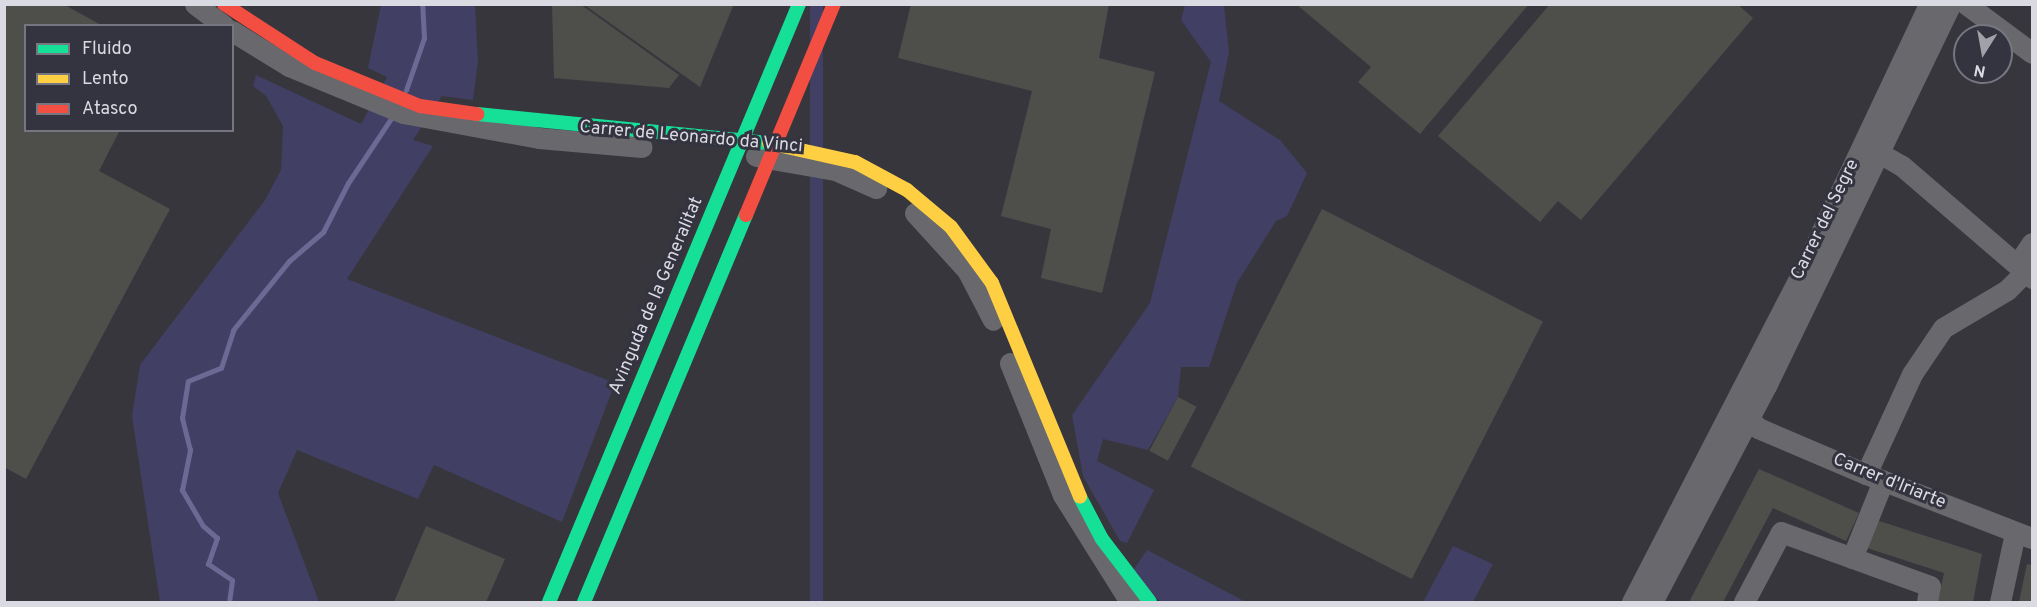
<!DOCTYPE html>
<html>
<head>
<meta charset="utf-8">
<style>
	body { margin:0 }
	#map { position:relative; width:2037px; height:607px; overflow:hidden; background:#37363d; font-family:Overpass,sans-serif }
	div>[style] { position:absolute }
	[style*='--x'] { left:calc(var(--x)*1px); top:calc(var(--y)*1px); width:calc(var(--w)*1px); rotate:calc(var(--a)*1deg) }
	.green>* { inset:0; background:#413f64; transform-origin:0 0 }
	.stream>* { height:5px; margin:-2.5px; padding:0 2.5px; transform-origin:2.5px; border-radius:2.5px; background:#6c6a95 }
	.building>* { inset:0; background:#4e4f4b; transform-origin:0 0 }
	.street>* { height:21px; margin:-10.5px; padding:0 10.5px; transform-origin:10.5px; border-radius:10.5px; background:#69696d }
	.fast>* { height:14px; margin:-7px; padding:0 7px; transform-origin:7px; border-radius:7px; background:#16e098 }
	.slow>* { height:14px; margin:-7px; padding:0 7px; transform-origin:7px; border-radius:7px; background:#ffcf43 }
	.jam>* { height:14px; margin:-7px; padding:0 7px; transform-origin:7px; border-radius:7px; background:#f24e42 }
	span { translate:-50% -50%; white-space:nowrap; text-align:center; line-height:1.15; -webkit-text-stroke:6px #343340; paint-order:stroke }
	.street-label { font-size:18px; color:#dadae3 }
	.frame { position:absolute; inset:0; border:6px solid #dadae3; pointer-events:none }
	.legend { position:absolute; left:24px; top:24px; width:210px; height:108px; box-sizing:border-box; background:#343340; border:2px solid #767681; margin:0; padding:8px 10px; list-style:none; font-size:18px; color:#dadae3 }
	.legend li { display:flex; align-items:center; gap:12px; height:30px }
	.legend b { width:30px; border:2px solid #767681 }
	.north { position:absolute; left:1953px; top:24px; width:60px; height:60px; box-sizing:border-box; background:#343340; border:2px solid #767681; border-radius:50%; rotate:191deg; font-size:16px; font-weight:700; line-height:24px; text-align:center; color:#dadae3 }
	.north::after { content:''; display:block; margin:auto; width:21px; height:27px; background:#a1a1a9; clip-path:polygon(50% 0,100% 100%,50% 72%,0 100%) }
</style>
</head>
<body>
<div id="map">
	<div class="green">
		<div style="clip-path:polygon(381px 5px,475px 5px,478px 61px,473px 100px,442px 96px,413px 140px,433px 146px,347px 279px,615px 383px,562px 522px,434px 465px,418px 499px,297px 450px,278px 493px,319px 602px,160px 602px,132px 416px,140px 365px,265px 200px,281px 170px,283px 126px,266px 96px,253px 86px,256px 75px,361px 124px,387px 77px,368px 68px)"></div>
		<div style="left:810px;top:5px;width:13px;height:647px"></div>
		<div style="clip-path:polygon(1185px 5px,1224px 5px,1229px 52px,1219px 101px,1280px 140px,1307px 173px,1287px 216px,1276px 221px,1237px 283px,1209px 367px,1181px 367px,1178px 397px,1148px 450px,1103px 439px,1097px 461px,1154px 490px,1127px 543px,1120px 541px,1083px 476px,1072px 415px,1150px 303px,1211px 62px,1181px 20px)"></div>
		<div style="clip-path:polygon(1453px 546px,1493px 564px,1473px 602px,1423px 602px)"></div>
		<div style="clip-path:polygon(1147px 550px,1246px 602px,1161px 602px,1130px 575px)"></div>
	</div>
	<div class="stream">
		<div style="--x:406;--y:90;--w:55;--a:-70.9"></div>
		<div style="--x:424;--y:38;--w:34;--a:-93"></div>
		<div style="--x:229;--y:602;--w:22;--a:-82"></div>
		<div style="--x:232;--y:580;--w:29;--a:-146"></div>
		<div style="--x:208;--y:564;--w:28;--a:-71"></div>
		<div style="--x:217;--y:538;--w:18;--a:-139"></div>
		<div style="--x:203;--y:526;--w:42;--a:-120.3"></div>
		<div style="--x:182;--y:490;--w:41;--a:-78.7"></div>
		<div style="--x:190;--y:450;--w:33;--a:-104"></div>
		<div style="--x:182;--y:418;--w:37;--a:-81"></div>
		<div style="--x:188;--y:381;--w:35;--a:-22"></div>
		<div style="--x:221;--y:368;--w:40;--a:-72"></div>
		<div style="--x:233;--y:330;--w:89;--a:-50.9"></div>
		<div style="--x:289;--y:261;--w:45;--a:-40.5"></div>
		<div style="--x:323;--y:232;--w:55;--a:-63"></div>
		<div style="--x:348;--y:183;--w:83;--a:-56.3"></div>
	</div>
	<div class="building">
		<div style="clip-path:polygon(4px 4px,63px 4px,103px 26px,26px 26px,26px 130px,120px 130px,99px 171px,170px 209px,26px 479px,4px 467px)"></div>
		<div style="clip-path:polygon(552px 4px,580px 4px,679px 75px,669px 88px,554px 78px)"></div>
		<div style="clip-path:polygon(583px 4px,734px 4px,700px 87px)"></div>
		<div style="clip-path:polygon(911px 4px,1109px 4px,1099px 58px,1155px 72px,1102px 293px,1041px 278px,1051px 229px,1001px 216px,1032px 91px,898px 58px)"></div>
		<div style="clip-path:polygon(1296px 4px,1529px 4px,1420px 134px,1358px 82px,1371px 67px)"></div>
		<div style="clip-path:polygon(1550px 4px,1737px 4px,1753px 18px,1581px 220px,1558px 201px,1540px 222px,1438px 136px)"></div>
		<div style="left:1322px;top:209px;width:248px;height:289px;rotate:27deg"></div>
		<div style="left:1178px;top:397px;width:21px;height:61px;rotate:28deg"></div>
		<div style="clip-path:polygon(1759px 469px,1859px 513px,1846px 541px,1773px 508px,1723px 602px,1689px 602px)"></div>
		<div style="clip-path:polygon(1876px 520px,1982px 554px,1973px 602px,1938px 602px,1944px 573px,1867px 548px)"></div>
		<div style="clip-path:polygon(426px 526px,505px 559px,486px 602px,394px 602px)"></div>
		<div style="clip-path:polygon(2027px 564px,2032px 565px,2032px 602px,2019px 602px)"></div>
	</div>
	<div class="street">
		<div style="--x:195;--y:4;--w:36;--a:37"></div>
		<div style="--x:1966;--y:4;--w:82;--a:36.6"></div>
		<div style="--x:232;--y:31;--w:67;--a:31.6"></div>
		<div style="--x:289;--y:66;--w:123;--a:22.4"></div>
		<div style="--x:403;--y:113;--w:138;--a:10.4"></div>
		<div style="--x:539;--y:138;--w:103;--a:5"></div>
		<div style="--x:1867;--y:146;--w:40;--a:29.7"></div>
		<div style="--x:1902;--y:166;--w:172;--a:40.7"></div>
		<div style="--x:756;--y:156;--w:80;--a:10"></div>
		<div style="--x:835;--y:170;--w:45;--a:23.7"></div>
		<div style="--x:915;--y:213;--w:77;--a:47.6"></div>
		<div style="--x:967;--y:270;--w:56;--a:62.5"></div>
		<div style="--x:2019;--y:262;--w:23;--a:-56"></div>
		<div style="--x:1010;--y:363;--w:142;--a:68.1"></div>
		<div style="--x:1063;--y:495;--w:126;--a:57.9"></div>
		<div style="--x:1749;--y:419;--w:13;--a:45"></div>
		<div style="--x:1758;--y:428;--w:117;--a:23.1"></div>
		<div style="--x:1866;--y:474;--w:178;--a:21.1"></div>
		<div style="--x:1866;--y:474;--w:110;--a:-65.3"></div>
		<div style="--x:1912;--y:374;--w:55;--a:-56"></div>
		<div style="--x:1943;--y:328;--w:74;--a:-30.7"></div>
		<div style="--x:2007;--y:290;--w:27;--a:-45"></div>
		<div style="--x:1852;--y:558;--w:83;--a:-68.1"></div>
		<div style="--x:1632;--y:602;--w:375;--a:-62.7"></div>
		<div style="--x:1804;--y:269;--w:293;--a:-64.7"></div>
		<div style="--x:1652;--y:602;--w:244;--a:-62.2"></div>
		<div style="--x:1766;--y:386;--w:424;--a:-64.2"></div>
		<div style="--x:1744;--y:602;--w:79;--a:-62.1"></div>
		<div style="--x:1781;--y:532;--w:158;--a:19.9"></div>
		<div style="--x:1930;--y:586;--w:16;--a:101"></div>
		<div style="--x:2000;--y:602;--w:71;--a:-77.7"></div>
	</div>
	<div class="fast">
		<div style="--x:477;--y:114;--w:293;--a:5.7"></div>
		<div style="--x:1080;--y:497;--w:47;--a:62.4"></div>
		<div style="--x:1102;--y:539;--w:79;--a:52.7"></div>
		<div style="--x:549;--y:602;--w:648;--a:-67.31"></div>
		<div style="--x:584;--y:602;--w:420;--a:-67.3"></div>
	</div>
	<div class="slow">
		<div style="--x:769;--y:143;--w:88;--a:12.5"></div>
		<div style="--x:855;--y:162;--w:59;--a:28.3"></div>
		<div style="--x:907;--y:190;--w:57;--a:40.1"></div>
		<div style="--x:951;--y:227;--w:69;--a:53.8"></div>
		<div style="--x:992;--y:283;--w:231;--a:67.6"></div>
	</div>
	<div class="jam">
		<div style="--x:224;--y:4;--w:108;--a:33"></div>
		<div style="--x:315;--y:63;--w:113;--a:22.3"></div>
		<div style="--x:420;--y:106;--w:58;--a:8"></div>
		<div style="--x:746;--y:215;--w:229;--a:-67.4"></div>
	</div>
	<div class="street-label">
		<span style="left:691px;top:138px;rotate:5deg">Carrer de Leonardo da Vinci</span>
		<span style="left:1826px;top:220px;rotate:-64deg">Carrer del Segre</span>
		<span style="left:657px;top:296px;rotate:-67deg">Avinguda de la Generalitat</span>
		<span style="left:1889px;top:482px;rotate:22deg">Carrer d'Iriarte</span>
	</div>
	<div class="frame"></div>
	<ul class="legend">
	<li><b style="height:8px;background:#16e098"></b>Fluido</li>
	<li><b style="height:8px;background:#ffcf43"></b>Lento</li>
	<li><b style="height:8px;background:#f24e42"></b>Atasco</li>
	</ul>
	<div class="north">N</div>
</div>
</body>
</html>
